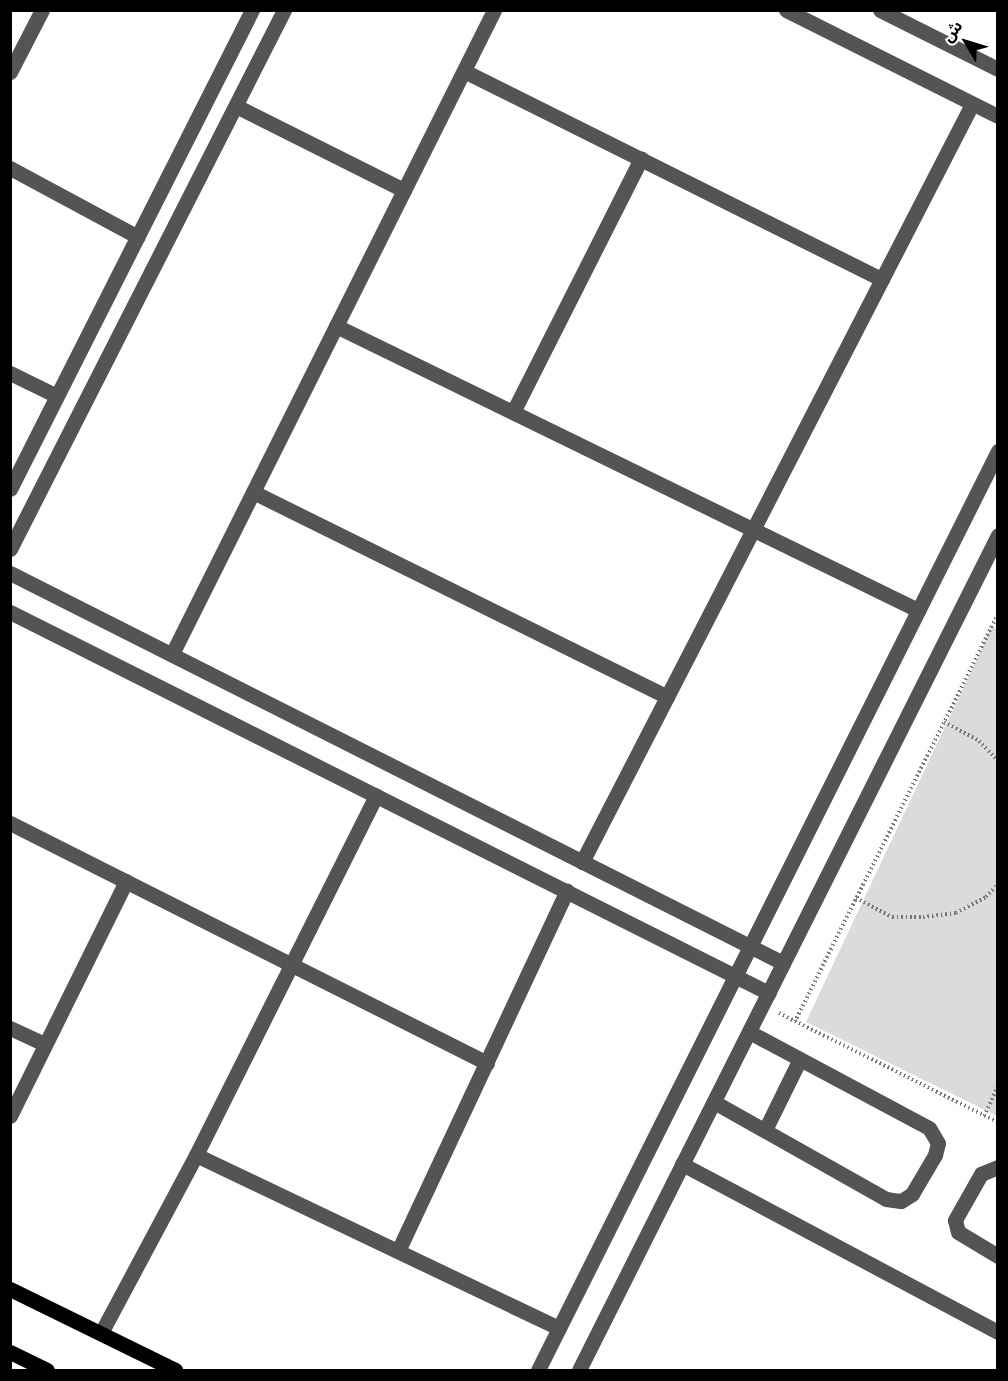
<!DOCTYPE html>
<html>
<head>
<meta charset="utf-8">
<style>
	body { margin:0 }
	#map { position:relative; width:1008px; height:1381px; overflow:hidden; background:#fff; font-family:"Titillium Web","Noto Sans Arabic",sans-serif }
	div>[style] { position:absolute }
	[style*='--x'] { left:calc(var(--x)*1px); top:calc(var(--y)*1px); width:calc(var(--w)*1px); rotate:calc(var(--a)*1deg) }
	.green>* { inset:0; background:#dbdbdb }
	.path>* { height:4px; margin-top:-2px; transform-origin:0; background:repeating-linear-gradient(90deg,#767676 0 1.5px,transparent 0 4.5px) }
	.minor>* { height:15px; margin:-7.5px; padding:0 7.5px; transform-origin:7.5px; border-radius:7.5px; background:#545454 }
	.major>* { height:15px; margin:-7.5px; padding:0 7.5px; transform-origin:7.5px; border-radius:7.5px; background:#000 }
	span { translate:-50% -50%; white-space:nowrap; text-align:center; line-height:1.15; -webkit-text-stroke:6px #fff; paint-order:stroke }
	.frame { position:absolute; inset:0; border:12px solid #000; pointer-events:none }
	.north { position:absolute; left:936px; top:12px; width:60px; height:60px; -webkit-text-stroke:4px #fff; paint-order:stroke; rotate:308deg; font-size:16px; font-weight:700; line-height:24px; text-align:center; color:#000 }
	.north::after { content:''; display:block; margin:auto; width:21px; height:27px; background:#000; clip-path:polygon(50% 0,100% 100%,50% 72%,0 100%) }
</style>
</head>
<body>
<div id="map">
	<div class="green">
		<div style="clip-path:polygon(992px 627px,998px 630px,997px 1116px,806px 1022px)"></div>
	</div>
	<div class="path">
		<div style="--x:998;--y:614;--w:455;--a:116.5"></div>
		<div style="--x:795;--y:1021;--w:227;--a:26.5"></div>
		<div style="--x:944;--y:722;--w:40;--a:28"></div>
		<div style="--x:979;--y:741;--w:28;--a:46"></div>
		<div style="--x:856;--y:898;--w:41;--a:27.8"></div>
		<div style="--x:892;--y:917;--w:31;--a:0"></div>
		<div style="--x:923;--y:917;--w:33;--a:-7"></div>
		<div style="--x:956;--y:913;--w:34;--a:-28"></div>
		<div style="--x:986;--y:897;--w:18;--a:-47"></div>
		<div style="--x:779;--y:1013;--w:18;--a:27"></div>
		<div style="--x:984;--y:1116;--w:33;--a:-65"></div>
	</div>
	<div class="minor">
		<div style="--x:786;--y:10;--w:237;--a:26.6"></div>
		<div style="--x:880;--y:10;--w:132;--a:26.6"></div>
		<div style="--x:464;--y:71;--w:467;--a:26.5"></div>
		<div style="--x:10;--y:72;--w:70;--a:-62.7"></div>
		<div style="--x:236;--y:106;--w:188;--a:26.6"></div>
		<div style="--x:10;--y:168;--w:145;--a:28.3"></div>
		<div style="--x:336;--y:326;--w:648;--a:26.01"></div>
		<div style="--x:10;--y:373;--w:52;--a:26.1"></div>
		<div style="--x:513;--y:412;--w:284;--a:-63.2"></div>
		<div style="--x:10;--y:489;--w:537;--a:-63.2"></div>
		<div style="--x:253;--y:492;--w:462;--a:26.3"></div>
		<div style="--x:10;--y:549;--w:605;--a:-63.05"></div>
		<div style="--x:10;--y:573;--w:866;--a:26.77"></div>
		<div style="--x:10;--y:612;--w:849;--a:26.66"></div>
		<div style="--x:172;--y:654;--w:720;--a:-63.43"></div>
		<div style="--x:10;--y:823;--w:534;--a:26.71"></div>
		<div style="--x:582;--y:862;--w:852;--a:-62.77"></div>
		<div style="--x:10;--y:1028;--w:38;--a:25"></div>
		<div style="--x:714;--y:1102;--w:197;--a:29.4"></div>
		<div style="--x:886;--y:1199;--w:15;--a:8"></div>
		<div style="--x:901;--y:1201;--w:13;--a:-32"></div>
		<div style="--x:912;--y:1194;--w:45;--a:-59.5"></div>
		<div style="--x:935;--y:1155;--w:12;--a:-76"></div>
		<div style="--x:938;--y:1143;--w:17;--a:-121"></div>
		<div style="--x:929;--y:1128;--w:204;--a:-151.9"></div>
		<div style="--x:10;--y:1116;--w:262;--a:-63.7"></div>
		<div style="--x:765;--y:1130;--w:79;--a:-63.8"></div>
		<div style="--x:196;--y:1155;--w:402;--a:25.5"></div>
		<div style="--x:682;--y:1164;--w:358;--a:28"></div>
		<div style="--x:998;--y:1167;--w:18;--a:158"></div>
		<div style="--x:981;--y:1174;--w:53;--a:119.5"></div>
		<div style="--x:955;--y:1220;--w:12;--a:76"></div>
		<div style="--x:958;--y:1232;--w:47;--a:31"></div>
		<div style="--x:398;--y:1251;--w:398;--a:-64.9"></div>
		<div style="--x:101;--y:1333;--w:202;--a:-61.9"></div>
		<div style="--x:196;--y:1155;--w:402;--a:-63.4"></div>
		<div style="--x:538;--y:1370;--w:1028;--a:-63.41"></div>
		<div style="--x:579;--y:1370;--w:934;--a:-63.35"></div>
	</div>
	<div class="major">
		<div style="--x:10;--y:1289;--w:184;--a:26.1"></div>
		<div style="--x:10;--y:1352;--w:41;--a:25.9"></div>
	</div>
	<div class="frame"></div>
	<div class="north">ش</div>
</div>
</body>
</html>
